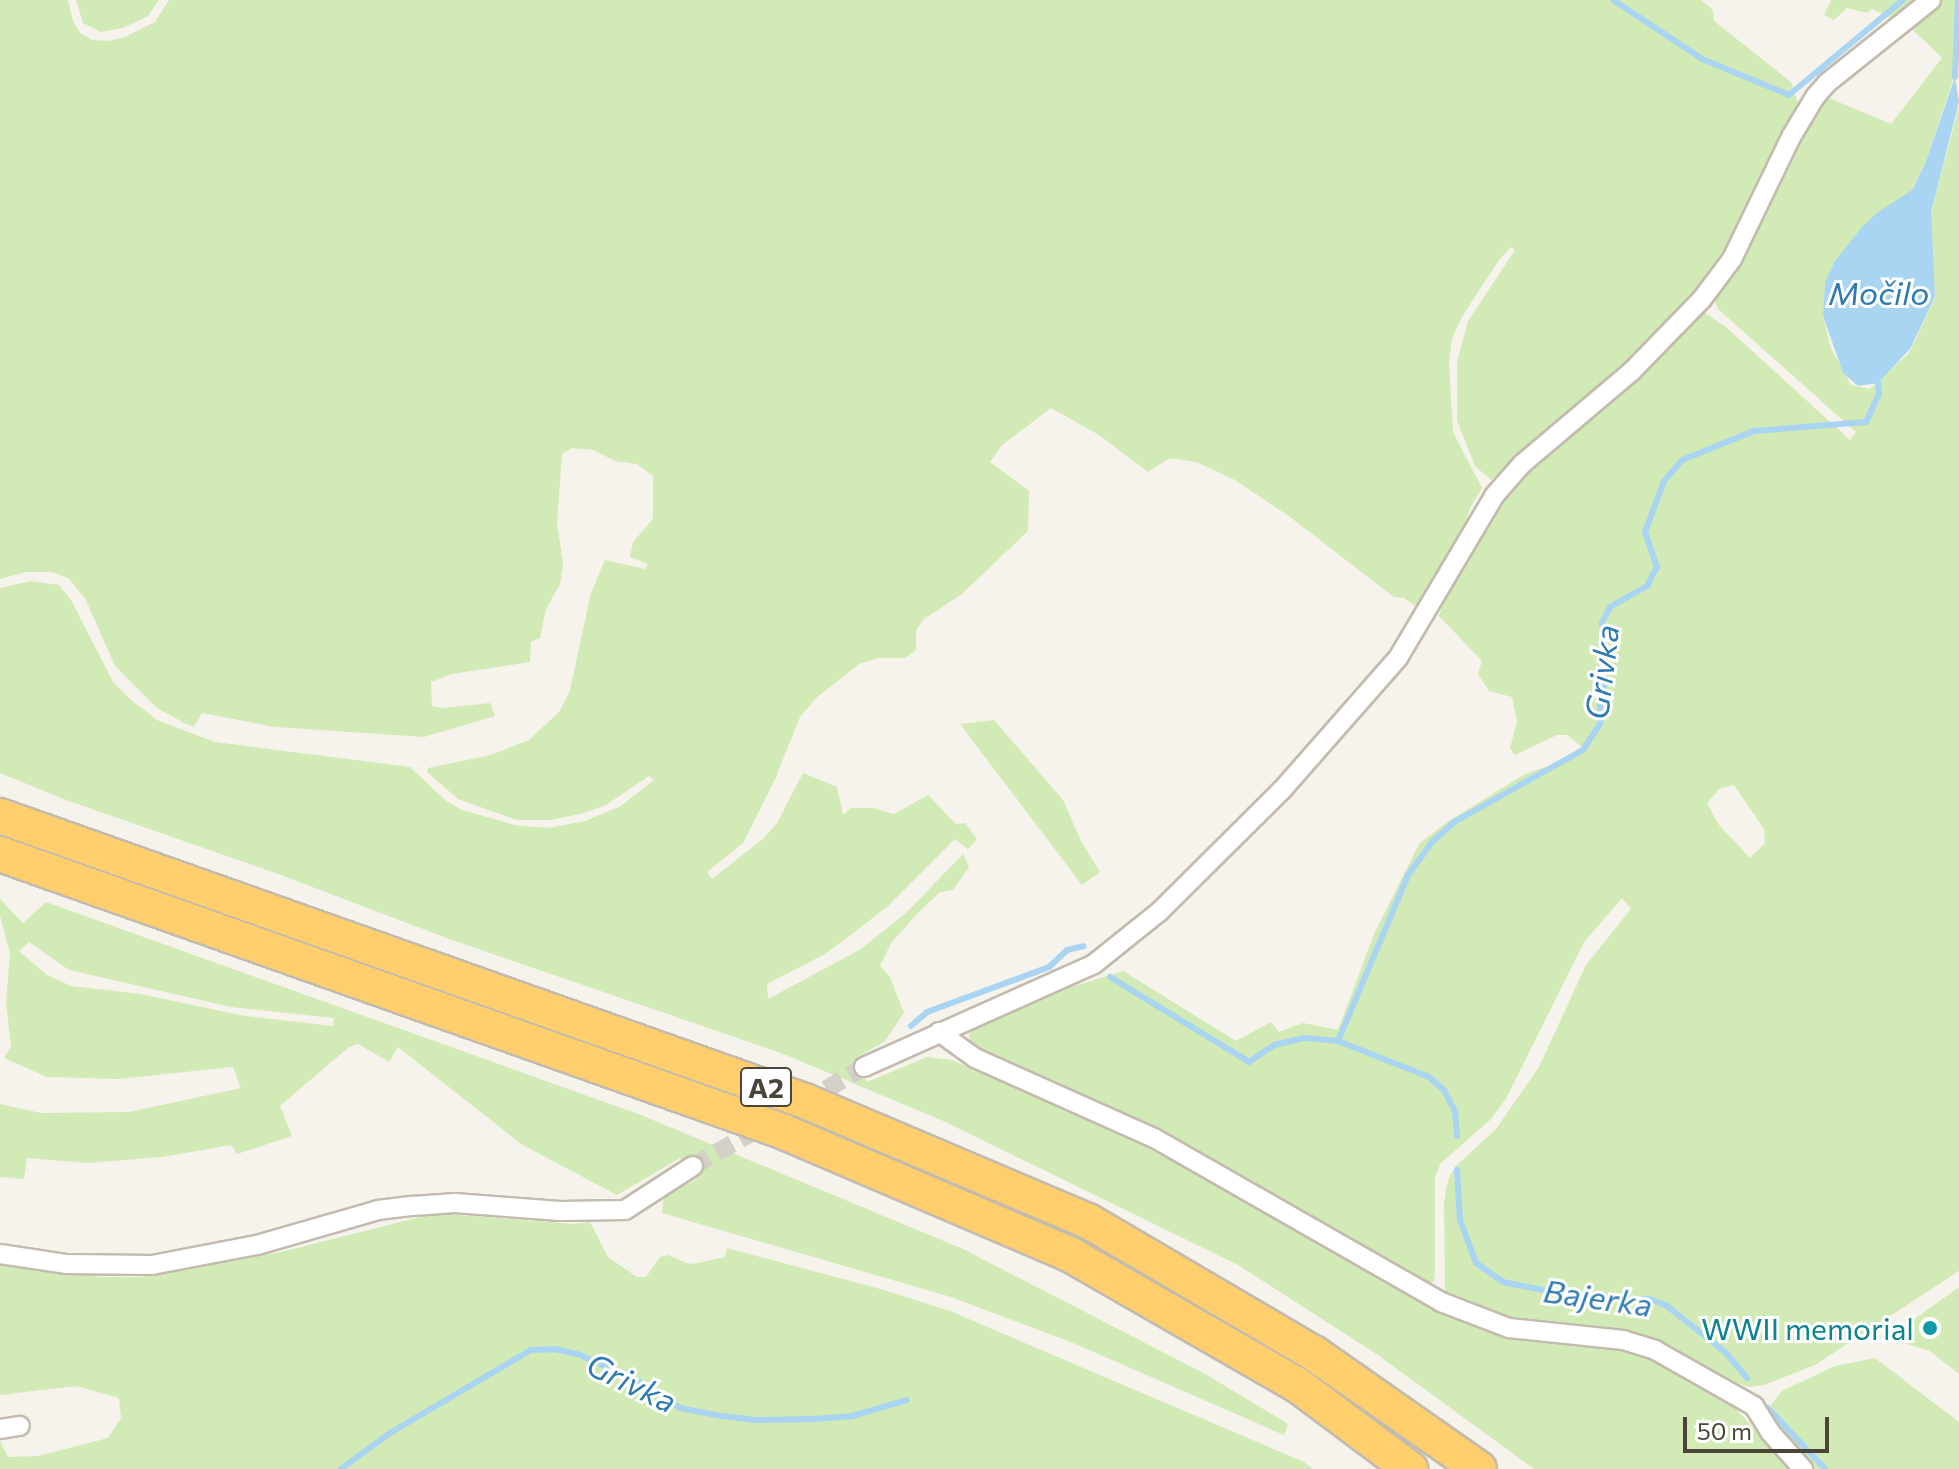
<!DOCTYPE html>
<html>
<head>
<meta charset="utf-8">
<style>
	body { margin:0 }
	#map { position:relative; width:1959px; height:1469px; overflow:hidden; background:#f6f3ec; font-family:Commissioner,sans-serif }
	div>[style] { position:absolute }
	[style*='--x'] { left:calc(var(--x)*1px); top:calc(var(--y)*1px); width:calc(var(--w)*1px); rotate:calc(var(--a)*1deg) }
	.green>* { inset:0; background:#d2eab5 }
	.water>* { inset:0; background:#a9d4f2 }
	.stream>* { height:6px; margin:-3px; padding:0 3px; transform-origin:3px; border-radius:3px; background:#a9d4f2 }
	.street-tunnel>* { height:18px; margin-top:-9px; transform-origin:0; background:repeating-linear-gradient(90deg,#d4d0c8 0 18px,transparent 0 27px) }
	.roads { filter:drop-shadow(2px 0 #c2bbae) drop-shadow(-2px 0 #c2bbae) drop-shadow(0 2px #c2bbae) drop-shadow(0 -2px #c2bbae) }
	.street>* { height:18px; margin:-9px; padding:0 9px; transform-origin:9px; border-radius:9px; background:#fff }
	.highway>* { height:34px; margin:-17px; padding:0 17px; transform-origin:17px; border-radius:17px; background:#ffcf6e }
	.dots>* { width:22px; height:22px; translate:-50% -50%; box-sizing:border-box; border:4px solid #fff; border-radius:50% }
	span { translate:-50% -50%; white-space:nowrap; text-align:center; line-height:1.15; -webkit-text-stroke:6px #fff; paint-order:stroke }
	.shield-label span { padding:2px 6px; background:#fff; border:2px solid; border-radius:6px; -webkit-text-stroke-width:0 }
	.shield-label { font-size:28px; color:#4b4439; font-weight:700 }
	.culture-label { font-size:30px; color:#0d838f }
	.right { translate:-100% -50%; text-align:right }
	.water-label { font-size:32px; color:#2e7ab2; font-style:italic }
	.scale { position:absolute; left:1683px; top:1417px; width:146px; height:36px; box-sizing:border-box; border:4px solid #4b4439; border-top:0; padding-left:10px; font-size:24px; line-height:28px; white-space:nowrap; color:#4b4439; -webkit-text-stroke:6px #fff; paint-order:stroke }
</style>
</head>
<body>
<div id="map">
	<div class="green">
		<div style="clip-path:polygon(0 0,68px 0,73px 21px,80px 33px,92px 40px,108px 41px,125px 37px,155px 22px,169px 0,1701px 0,1713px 10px,1714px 21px,1791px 82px,1800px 109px,1734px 243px,1711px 279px,1589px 403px,1491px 480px,1475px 466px,1457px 421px,1457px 362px,1468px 321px,1515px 250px,1511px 247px,1499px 260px,1463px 315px,1452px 338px,1449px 363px,1453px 432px,1482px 488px,1471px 506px,1457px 546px,1421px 610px,1404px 598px,1394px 597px,1290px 517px,1235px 480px,1196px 462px,1170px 458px,1148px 472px,1099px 435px,1051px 408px,1002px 445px,990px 462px,1029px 491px,1028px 531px,962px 594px,924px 619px,916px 630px,916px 650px,905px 658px,879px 658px,859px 664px,816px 698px,800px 717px,775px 779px,743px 843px,707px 872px,712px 879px,764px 838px,777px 823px,803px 773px,837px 787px,843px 815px,851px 808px,873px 808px,894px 814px,928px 795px,956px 824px,965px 823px,977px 839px,968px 849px,955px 839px,888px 906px,848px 937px,825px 954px,767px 984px,768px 999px,861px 949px,906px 913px,963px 854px,969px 867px,953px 890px,940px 892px,918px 913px,891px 943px,880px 966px,890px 977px,904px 1013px,884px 1042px,857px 1057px,867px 1082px,927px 1057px,952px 1060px,1116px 1132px,1512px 1337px,1627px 1351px,1666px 1362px,1736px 1409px,1792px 1469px,1534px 1469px,1378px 1355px,1238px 1265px,941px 1120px,781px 1053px,452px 940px,278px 874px,66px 800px,0 773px,0 588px,31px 581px,59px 585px,71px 600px,113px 682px,131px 700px,157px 720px,215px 742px,410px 767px,446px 801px,462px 810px,515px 825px,548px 828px,585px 821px,621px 806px,654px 780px,649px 776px,606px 805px,584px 813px,551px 820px,516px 820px,458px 799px,427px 772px,428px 768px,491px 755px,529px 740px,560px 711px,570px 690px,591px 593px,605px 560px,645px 569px,648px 564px,630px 557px,633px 542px,653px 519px,653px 476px,637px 464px,615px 461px,593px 450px,572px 448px,562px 454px,557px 523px,563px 564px,560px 584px,546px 609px,540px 638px,531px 642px,530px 662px,452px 674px,431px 682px,432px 706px,443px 708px,490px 703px,495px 716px,424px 737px,275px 727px,202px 713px,194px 727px,184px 723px,157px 708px,115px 666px,85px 598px,68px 578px,52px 572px,26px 572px,0 579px)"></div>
		<div style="clip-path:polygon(76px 0,159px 0,148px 16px,123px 28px,101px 32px,83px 23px)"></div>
		<div style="clip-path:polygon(1831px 0,1922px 0,1895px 20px,1872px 9px,1867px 13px,1847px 8px,1834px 20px,1824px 15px)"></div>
		<div style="clip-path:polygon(evenodd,1941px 0,1959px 0,1959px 62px,1925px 164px,1910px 193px,1876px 215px,1834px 264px,1825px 284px,1823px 317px,1831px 348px,1851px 385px,1870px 389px,1909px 353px,1935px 298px,1930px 216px,1959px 106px,1959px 1271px,1815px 1365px,1764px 1385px,1749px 1387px,1712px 1374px,1648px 1339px,1517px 1322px,1445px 1295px,1444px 1202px,1448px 1180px,1455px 1167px,1496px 1129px,1539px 1067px,1586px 965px,1631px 909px,1622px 898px,1584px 942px,1506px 1099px,1490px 1120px,1441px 1163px,1435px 1176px,1435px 1270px,1434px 1281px,1428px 1285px,971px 1047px,969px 1035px,975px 1025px,1043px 996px,1123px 971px,1236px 1041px,1271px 1022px,1279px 1032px,1303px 1023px,1338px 1030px,1374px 934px,1419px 844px,1447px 822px,1525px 774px,1563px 761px,1582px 747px,1567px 735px,1557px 735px,1515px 755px,1510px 748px,1517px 721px,1512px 697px,1489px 691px,1478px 674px,1482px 661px,1439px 616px,1448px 586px,1483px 525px,1517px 478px,1702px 311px,1726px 327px,1850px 440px,1856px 432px,1718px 309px,1713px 297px,1741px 257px,1796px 142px,1820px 102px,1829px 98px,1891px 124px,1942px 58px,1910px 27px,1941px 0,1734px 785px,1764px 829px,1765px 843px,1750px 858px,1719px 825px,1707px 803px,1719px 789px,1734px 785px)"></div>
		<div style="clip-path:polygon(994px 720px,1063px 800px,1081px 841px,1100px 872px,1082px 885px,960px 724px)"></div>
		<div style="clip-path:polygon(evenodd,0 899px,23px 923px,46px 902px,641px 1115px,963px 1249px,1207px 1375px,1288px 1424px,1284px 1435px,1073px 1343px,951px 1297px,662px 1213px,664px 1196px,697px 1179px,680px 1158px,617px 1195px,521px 1144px,398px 1047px,389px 1062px,358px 1044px,349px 1047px,280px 1106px,292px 1136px,237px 1154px,231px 1145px,162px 1157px,87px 1163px,27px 1158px,24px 1179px,0 1177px,0 1104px,41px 1113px,129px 1112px,241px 1088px,233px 1067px,118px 1079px,47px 1077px,4px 1058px,11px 1047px,6px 1003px,10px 953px,0 916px,0 899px,29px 942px,69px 970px,231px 1007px,334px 1018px,333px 1026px,245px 1016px,140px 994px,71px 986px,47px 975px,19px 951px,29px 942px)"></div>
		<div style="clip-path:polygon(436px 1213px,573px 1224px,590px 1222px,608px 1257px,637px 1277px,646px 1277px,660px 1257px,668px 1255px,689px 1264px,698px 1263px,725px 1257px,727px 1248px,884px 1290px,950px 1311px,1304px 1462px,1313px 1469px,0 1469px,0 1441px,8px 1457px,38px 1456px,108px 1438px,121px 1418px,119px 1398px,76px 1386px,0 1395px,0 1261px,101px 1277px,141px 1277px,281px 1252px)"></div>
		<div style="clip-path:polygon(1959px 1287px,1959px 1374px,1930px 1351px,1888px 1338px)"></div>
		<div style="clip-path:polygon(1875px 1358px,1959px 1422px,1959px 1469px,1809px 1469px,1770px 1426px,1771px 1405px,1782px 1391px,1835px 1366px)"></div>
	</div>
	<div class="water">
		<div style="clip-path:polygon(1955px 77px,1959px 102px,1931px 212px,1935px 297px,1910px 349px,1878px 383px,1858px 386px,1843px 373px,1823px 316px,1825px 282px,1835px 261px,1862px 227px,1877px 213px,1912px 190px,1925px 164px)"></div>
	</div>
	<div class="stream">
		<div style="--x:1613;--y:0;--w:107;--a:33.5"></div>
		<div style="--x:1702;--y:59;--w:94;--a:22.5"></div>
		<div style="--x:1789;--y:95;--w:148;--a:-39.8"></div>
		<div style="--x:1955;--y:77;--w:77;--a:-87.8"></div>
		<div style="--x:1110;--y:977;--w:163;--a:31.4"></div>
		<div style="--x:1249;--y:1062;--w:30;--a:-34"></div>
		<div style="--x:1274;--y:1045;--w:31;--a:-13"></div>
		<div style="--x:1304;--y:1038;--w:34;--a:5"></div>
		<div style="--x:1338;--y:1041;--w:180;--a:-67.1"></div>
		<div style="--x:1408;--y:875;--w:39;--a:-54"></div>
		<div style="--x:1431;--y:843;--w:31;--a:-42"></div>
		<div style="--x:1454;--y:822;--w:148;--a:-29.2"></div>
		<div style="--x:1583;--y:750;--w:31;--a:-57"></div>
		<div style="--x:1600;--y:724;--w:25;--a:-90"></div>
		<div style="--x:1600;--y:699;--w:19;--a:-72"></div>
		<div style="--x:1606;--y:681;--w:58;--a:-93.9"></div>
		<div style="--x:1602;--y:623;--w:18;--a:-63"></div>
		<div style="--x:1610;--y:607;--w:43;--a:-29.6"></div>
		<div style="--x:1647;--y:586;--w:21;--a:-62"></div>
		<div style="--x:1657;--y:567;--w:37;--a:-109"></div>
		<div style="--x:1645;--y:532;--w:54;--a:-69.6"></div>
		<div style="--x:1664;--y:481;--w:28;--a:-49"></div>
		<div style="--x:1682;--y:460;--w:78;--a:-21.9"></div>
		<div style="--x:1754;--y:431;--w:112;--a:-4.6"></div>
		<div style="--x:1866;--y:422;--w:31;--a:-65"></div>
		<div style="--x:1879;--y:394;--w:11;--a:-95"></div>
		<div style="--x:911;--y:1026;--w:21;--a:-41"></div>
		<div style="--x:927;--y:1012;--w:130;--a:-20.2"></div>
		<div style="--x:1049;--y:967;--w:25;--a:-43"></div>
		<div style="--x:1067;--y:950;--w:17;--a:-13"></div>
		<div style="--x:1338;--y:1041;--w:98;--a:21.6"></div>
		<div style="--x:1429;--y:1077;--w:20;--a:41"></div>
		<div style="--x:1444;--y:1090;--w:25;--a:63"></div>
		<div style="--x:1455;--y:1112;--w:24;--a:85"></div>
		<div style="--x:1457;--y:1170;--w:50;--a:86.6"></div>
		<div style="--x:1460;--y:1220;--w:46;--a:69.6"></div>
		<div style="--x:1476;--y:1263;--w:33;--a:35"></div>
		<div style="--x:1503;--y:1282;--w:85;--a:11.6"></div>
		<div style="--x:1586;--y:1299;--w:63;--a:0"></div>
		<div style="--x:1649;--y:1299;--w:19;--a:21"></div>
		<div style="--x:1667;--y:1306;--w:75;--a:38.5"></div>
		<div style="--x:1726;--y:1353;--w:33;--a:50"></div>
		<div style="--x:1768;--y:1408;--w:83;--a:46.9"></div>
		<div style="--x:341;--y:1469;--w:61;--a:-36.3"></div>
		<div style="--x:390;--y:1433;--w:164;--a:-30.5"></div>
		<div style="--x:531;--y:1350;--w:24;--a:-2"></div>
		<div style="--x:555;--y:1349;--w:26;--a:13"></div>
		<div style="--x:580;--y:1355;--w:64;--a:24.1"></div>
		<div style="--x:638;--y:1381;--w:50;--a:32.7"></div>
		<div style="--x:680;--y:1408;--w:36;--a:11"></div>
		<div style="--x:715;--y:1415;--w:40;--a:7.1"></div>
		<div style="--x:755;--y:1420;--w:58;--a:-1"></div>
		<div style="--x:813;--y:1419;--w:39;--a:-4"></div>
		<div style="--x:852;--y:1416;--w:57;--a:-16.2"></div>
	</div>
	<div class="street-tunnel">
		<div style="--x:803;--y:1103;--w:71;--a:-30.5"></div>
		<div style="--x:693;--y:1166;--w:85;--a:-29.6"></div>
	</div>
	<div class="roads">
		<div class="street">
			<div style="--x:939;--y:1032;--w:44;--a:35.8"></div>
			<div style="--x:975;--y:1058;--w:196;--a:24.1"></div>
			<div style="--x:1154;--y:1138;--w:331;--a:29.7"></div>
			<div style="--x:1441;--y:1302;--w:73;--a:20.9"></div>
			<div style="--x:1509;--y:1328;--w:115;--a:6"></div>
			<div style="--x:1623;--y:1340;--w:34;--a:17"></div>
			<div style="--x:1655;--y:1350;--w:114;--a:29.5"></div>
			<div style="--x:1754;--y:1406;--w:31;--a:58"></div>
			<div style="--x:1770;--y:1432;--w:50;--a:48.3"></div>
			<div style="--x:864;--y:1067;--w:252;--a:-24.1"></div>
			<div style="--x:1094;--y:964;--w:83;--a:-38.7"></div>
			<div style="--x:1159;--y:912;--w:173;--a:-44.8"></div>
			<div style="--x:1282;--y:790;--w:176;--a:-48.7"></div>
			<div style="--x:1398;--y:658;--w:188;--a:-59.3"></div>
			<div style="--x:1494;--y:496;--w:43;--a:-48.8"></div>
			<div style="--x:1522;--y:464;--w:143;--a:-40.2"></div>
			<div style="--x:1631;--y:372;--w:102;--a:-45.8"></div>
			<div style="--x:1702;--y:299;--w:50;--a:-53.1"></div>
			<div style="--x:1732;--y:259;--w:136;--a:-64.2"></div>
			<div style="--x:1791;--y:137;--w:47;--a:-59"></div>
			<div style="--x:1815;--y:97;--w:18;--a:-49"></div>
			<div style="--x:1827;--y:83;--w:133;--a:-38.6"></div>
			<div style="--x:0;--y:1254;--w:68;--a:8.5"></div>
			<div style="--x:67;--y:1264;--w:85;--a:0.7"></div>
			<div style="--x:152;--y:1265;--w:107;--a:-10.8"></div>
			<div style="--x:257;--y:1245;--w:126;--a:-16.1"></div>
			<div style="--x:378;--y:1210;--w:35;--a:-7"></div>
			<div style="--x:413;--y:1206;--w:42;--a:-4.1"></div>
			<div style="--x:455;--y:1203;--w:105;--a:4.4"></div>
			<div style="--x:560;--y:1211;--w:65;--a:-0.9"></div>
			<div style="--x:625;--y:1210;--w:81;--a:-32.9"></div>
			<div style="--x:0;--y:1429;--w:20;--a:-9"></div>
		</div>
		<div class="highway">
			<div style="--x:0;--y:816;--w:854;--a:19.5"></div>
			<div style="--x:805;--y:1101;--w:307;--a:23"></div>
			<div style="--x:1088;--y:1221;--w:263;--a:30.4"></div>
			<div style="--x:1315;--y:1354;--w:200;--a:35"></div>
			<div style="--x:0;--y:854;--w:830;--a:19.51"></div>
			<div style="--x:782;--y:1131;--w:314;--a:23.2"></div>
			<div style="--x:1071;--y:1255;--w:263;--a:29.9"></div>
			<div style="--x:1299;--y:1386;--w:139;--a:36.8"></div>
		</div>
	</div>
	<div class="dots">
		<div style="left:1930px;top:1328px;background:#0f9aa8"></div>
	</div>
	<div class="shield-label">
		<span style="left:766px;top:1087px">A2</span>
	</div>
	<div class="culture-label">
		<span class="right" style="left:1914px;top:1328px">WWII memorial</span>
	</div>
	<div class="water-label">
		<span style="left:1879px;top:292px">Močilo</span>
		<span style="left:1601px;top:672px;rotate:-83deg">Grivka</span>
		<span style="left:1598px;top:1297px;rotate:8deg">Bajerka</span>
		<span style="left:632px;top:1382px;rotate:26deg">Grivka</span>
	</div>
	<div class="scale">50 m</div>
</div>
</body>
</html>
